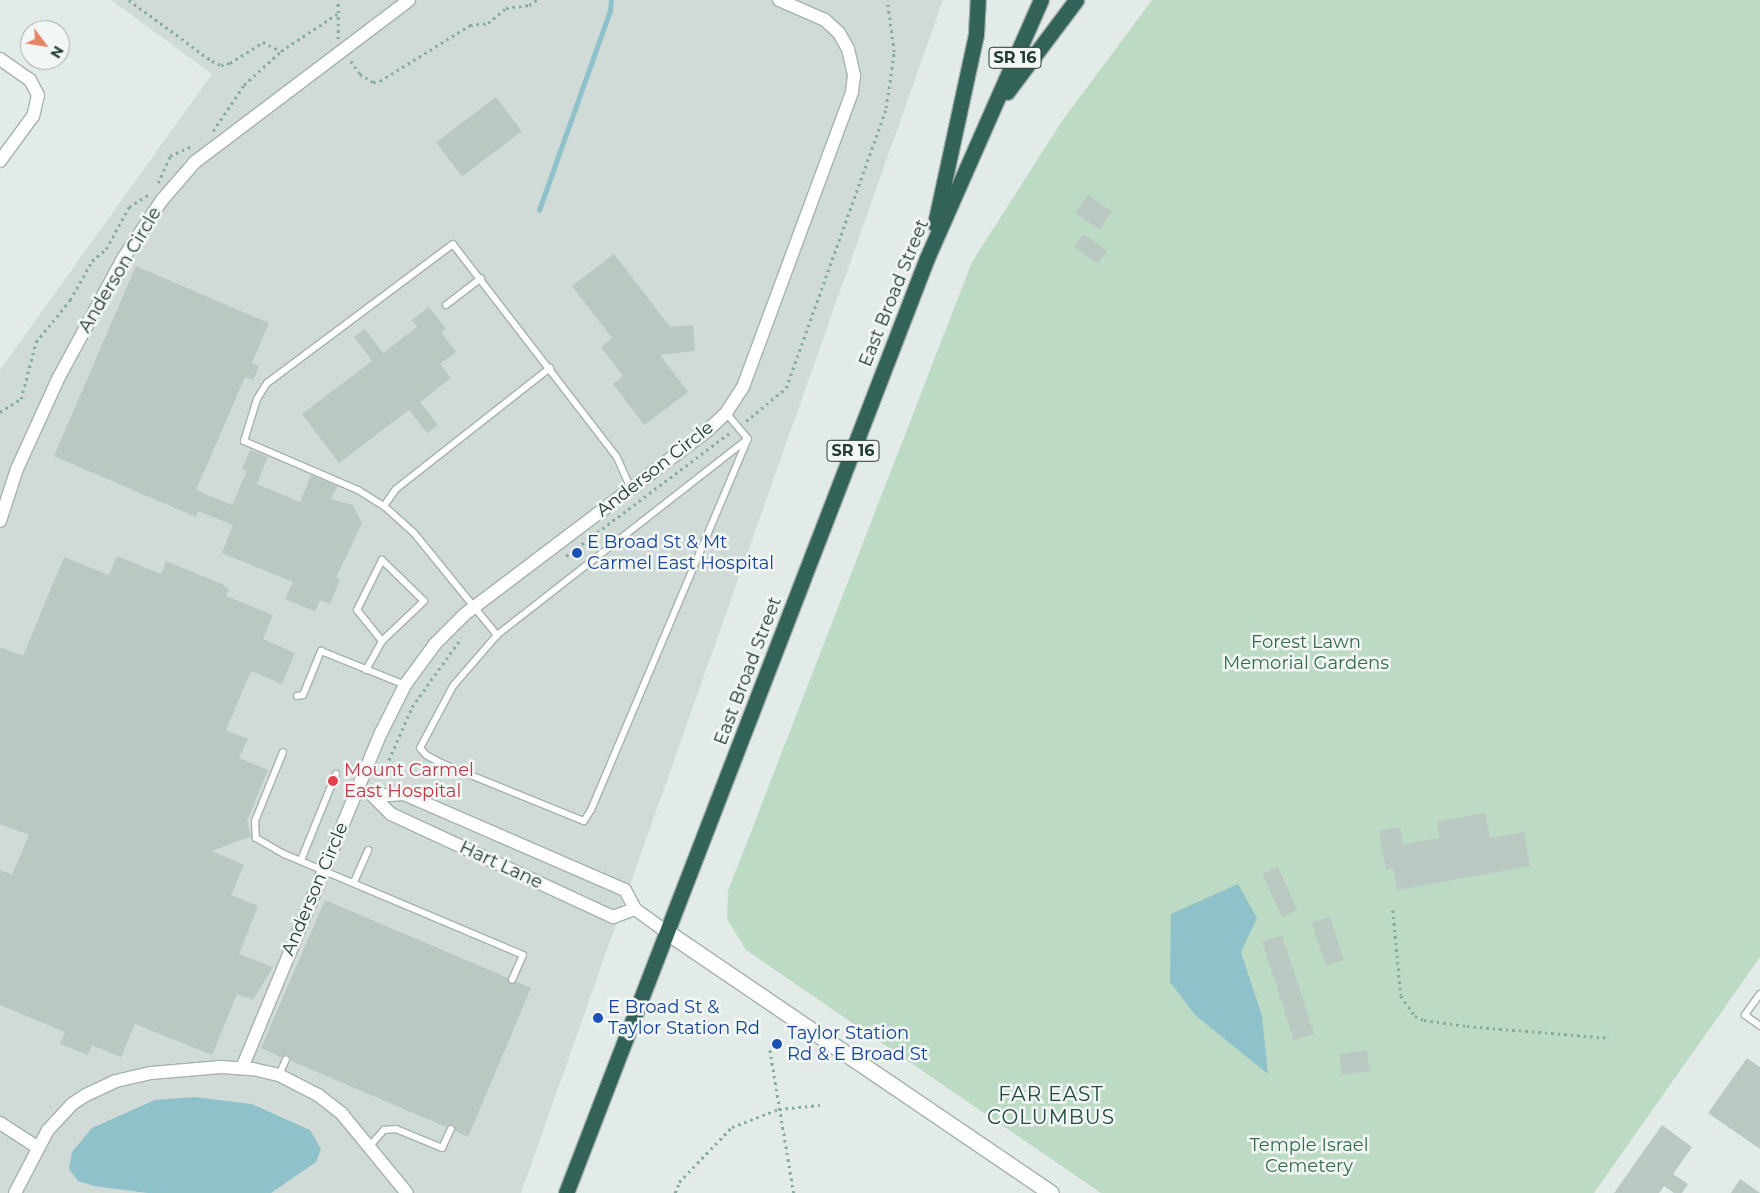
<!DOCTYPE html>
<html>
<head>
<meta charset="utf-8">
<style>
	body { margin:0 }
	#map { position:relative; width:1760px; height:1193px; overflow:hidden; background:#e2ebe7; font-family:Montserrat,sans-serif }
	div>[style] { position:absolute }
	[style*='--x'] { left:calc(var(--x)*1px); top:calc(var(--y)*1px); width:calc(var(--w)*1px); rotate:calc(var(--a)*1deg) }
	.built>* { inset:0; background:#d0dad6 }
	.green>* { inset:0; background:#bddac4 }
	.water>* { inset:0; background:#8fc1ca }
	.stream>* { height:4.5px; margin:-2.25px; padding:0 2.25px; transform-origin:2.25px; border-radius:2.25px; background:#8fc1ca }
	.building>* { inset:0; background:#bac8c2; transform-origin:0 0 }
	.path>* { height:2.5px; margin-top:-1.25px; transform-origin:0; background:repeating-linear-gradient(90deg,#85ab9f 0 2.5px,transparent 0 6.5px) }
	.roads { filter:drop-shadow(1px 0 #a5b2ae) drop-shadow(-1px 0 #a5b2ae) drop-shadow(0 1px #a5b2ae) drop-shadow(0 -1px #a5b2ae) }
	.lane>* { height:6px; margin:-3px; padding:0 3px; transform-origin:3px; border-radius:3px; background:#fff }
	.street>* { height:12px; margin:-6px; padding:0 6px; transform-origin:6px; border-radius:6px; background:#fff }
	.secondary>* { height:15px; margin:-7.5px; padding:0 7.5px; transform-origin:7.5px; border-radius:7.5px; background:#fff }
	.highway>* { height:15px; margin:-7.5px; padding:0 7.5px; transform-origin:7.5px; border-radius:7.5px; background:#336358 }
	.dots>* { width:14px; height:14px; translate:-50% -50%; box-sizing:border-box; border:2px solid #f2f7f5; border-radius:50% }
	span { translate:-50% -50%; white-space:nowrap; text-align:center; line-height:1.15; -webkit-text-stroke:5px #f2f7f5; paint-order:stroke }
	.shield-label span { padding:1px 4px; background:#f2f7f5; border:1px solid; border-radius:4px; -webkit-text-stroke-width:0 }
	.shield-label { font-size:16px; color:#243a34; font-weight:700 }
	.street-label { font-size:18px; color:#243a34 }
	.transit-label { font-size:18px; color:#164399 }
	.left { translate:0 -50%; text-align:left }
	.park-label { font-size:18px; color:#326c48 }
	.health-label { font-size:18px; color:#be3a42 }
	.quarter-label { font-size:20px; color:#224a40; letter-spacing:1px }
	.north { position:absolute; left:20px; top:20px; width:50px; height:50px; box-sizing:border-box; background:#f2f7f5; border:1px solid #a0aba8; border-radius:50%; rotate:121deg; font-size:14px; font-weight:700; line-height:20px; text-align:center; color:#243a34 }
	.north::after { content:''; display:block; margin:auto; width:18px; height:22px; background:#e38467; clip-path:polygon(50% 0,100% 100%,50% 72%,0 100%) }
</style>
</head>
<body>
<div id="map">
	<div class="built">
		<div style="clip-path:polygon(111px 0,943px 0,521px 1193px,0 1193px,0 370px,212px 74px)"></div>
	</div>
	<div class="green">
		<div style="clip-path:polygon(1152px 0,1760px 0,1760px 957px,1594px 1193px,1101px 1193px,746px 950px,727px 919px,728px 891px,972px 262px,1062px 121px)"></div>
	</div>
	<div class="water">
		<div style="clip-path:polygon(1238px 884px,1257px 918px,1241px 952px,1262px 1016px,1268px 1074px,1195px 1015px,1170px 982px,1171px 914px)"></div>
		<div style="clip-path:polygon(194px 1097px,252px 1104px,310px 1130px,321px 1149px,316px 1162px,271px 1193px,148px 1193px,94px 1186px,78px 1181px,69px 1169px,72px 1152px,92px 1128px,155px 1100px)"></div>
	</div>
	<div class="stream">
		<div style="--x:539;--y:210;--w:211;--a:-70.4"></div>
		<div style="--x:610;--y:11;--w:11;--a:-85"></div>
	</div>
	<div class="building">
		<div style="left:496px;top:97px;width:43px;height:75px;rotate:53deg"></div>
		<div style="left:1088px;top:195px;width:29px;height:22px;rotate:34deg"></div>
		<div style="left:1083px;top:234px;width:29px;height:16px;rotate:34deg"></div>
		<div style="clip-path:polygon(614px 254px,670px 327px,693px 325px,695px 351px,660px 355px,688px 392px,644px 425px,613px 384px,623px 376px,601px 347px,612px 338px,572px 286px)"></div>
		<div style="clip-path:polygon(136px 266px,269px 323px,252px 363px,259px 366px,253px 380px,245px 377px,196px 490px,232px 505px,247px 471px,242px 469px,250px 450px,268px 457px,257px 484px,300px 502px,311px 475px,337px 486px,331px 499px,353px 505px,362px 523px,336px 578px,340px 580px,330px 604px,320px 600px,315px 611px,285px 599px,293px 582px,222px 553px,233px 525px,198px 511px,196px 517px,54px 456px)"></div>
		<div style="clip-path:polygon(429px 307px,446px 329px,441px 332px,456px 352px,440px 364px,451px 378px,420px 402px,438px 425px,427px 433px,409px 410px,339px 463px,302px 414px,372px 361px,354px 337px,365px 329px,383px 353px,417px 327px,412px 320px)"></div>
		<div style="clip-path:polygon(117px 556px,161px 574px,166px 561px,222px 584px,229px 590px,226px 596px,273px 615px,263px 639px,295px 653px,282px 684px,251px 671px,226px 730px,248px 739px,239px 758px,268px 770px,247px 821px,251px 836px,212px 851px,244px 865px,231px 895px,258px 906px,239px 954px,273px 967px,253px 1000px,237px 994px,212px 1055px,135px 1024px,121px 1057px,92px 1045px,88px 1055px,60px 1044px,65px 1032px,0 1005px,0 870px,12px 875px,29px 835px,0 824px,0 647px,23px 656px,64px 557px,109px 575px)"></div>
		<div style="clip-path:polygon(1485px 813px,1490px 838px,1524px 832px,1530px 866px,1397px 890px,1393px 868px,1386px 870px,1379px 831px,1400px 827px,1403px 844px,1440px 838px,1437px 822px)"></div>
		<div style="left:1278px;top:867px;width:47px;height:17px;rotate:66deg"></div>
		<div style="clip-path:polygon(325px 900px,508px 978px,510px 985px,517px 982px,531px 988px,468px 1137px,455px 1131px,453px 1124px,446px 1127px,291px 1061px,288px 1054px,281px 1057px,261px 1048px)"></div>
		<div style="left:1330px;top:917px;width:45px;height:19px;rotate:72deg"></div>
		<div style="left:1282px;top:935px;width:104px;height:21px;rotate:72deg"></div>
		<div style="left:1367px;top:1050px;width:21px;height:28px;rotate:82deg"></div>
		<div style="clip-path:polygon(1747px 1058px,1760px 1067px,1760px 1149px,1708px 1113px)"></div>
		<div style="clip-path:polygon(1662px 1125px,1692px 1147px,1673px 1174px,1688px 1184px,1682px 1193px,1674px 1193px,1664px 1186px,1659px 1193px,1614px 1193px)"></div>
		<div style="clip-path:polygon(1740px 1179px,1760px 1193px,1731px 1193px)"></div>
	</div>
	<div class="path">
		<div style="--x:129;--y:0;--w:103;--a:36.3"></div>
		<div style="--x:212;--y:61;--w:10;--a:24"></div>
		<div style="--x:221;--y:65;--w:9;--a:-13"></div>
		<div style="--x:230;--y:63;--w:39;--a:-32"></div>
		<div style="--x:263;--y:42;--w:20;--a:27"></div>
		<div style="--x:338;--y:39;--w:39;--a:-90"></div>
		<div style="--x:351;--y:61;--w:16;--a:55"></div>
		<div style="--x:360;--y:74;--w:15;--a:32"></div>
		<div style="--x:373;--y:82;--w:7;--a:-8"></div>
		<div style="--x:380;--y:81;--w:106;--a:-31.9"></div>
		<div style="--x:470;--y:25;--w:18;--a:-6"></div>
		<div style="--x:488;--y:23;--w:23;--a:-40"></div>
		<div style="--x:506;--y:8;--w:23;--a:-7"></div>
		<div style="--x:529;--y:5;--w:9;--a:-32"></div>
		<div style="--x:213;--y:131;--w:55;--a:-56"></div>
		<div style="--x:244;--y:85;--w:50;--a:-42.6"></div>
		<div style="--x:281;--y:51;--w:67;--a:-33.5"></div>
		<div style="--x:158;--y:183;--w:30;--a:-66"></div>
		<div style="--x:170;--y:156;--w:26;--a:-25"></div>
		<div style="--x:0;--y:412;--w:25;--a:-32"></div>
		<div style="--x:21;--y:399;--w:59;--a:-75.3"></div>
		<div style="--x:36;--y:342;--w:54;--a:-51"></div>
		<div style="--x:70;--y:300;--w:45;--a:-60.6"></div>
		<div style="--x:92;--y:261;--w:18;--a:-41"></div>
		<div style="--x:106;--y:249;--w:48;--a:-61.3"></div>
		<div style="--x:129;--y:207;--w:22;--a:-32"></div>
		<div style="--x:746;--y:421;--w:52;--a:-39.5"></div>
		<div style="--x:786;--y:388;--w:297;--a:-70.3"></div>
		<div style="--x:886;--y:108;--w:57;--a:-81.9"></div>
		<div style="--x:894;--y:52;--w:52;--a:-97.7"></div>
		<div style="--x:566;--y:556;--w:204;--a:-37"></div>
		<div style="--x:386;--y:766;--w:64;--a:-66.2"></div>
		<div style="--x:412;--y:707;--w:85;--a:-54.6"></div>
		<div style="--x:1393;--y:910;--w:86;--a:84.7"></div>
		<div style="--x:1401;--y:996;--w:24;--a:55"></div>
		<div style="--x:1415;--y:1016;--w:10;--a:24"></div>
		<div style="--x:1424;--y:1020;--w:43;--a:7.9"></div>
		<div style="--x:1467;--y:1026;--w:143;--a:4.8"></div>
		<div style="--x:776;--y:1040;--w:12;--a:121"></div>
		<div style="--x:770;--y:1050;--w:145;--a:80.5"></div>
		<div style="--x:675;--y:1193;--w:12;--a:-70"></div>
		<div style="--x:679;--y:1182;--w:76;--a:-46.1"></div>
		<div style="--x:732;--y:1127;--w:50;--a:-21"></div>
		<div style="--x:779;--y:1109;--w:41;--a:-5.6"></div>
	</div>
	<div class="roads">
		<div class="lane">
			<div style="--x:446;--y:305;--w:44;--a:-37.6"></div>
			<div style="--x:631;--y:489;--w:36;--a:-114"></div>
			<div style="--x:616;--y:456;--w:267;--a:-127.6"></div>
			<div style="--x:453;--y:244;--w:232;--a:143.2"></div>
			<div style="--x:267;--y:383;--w:19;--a:122"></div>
			<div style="--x:257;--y:399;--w:44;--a:107.2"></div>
			<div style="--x:244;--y:441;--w:124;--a:23.3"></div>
			<div style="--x:358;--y:490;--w:31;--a:32"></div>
			<div style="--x:384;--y:506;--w:40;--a:42"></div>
			<div style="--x:414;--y:533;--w:132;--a:50.9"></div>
			<div style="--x:497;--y:635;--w:318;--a:-38"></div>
			<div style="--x:748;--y:439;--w:34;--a:-130"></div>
			<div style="--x:384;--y:506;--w:21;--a:-55"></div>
			<div style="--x:396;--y:489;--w:196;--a:-38.2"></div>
			<div style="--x:497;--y:635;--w:67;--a:130.8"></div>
			<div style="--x:453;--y:686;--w:70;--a:118"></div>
			<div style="--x:420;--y:748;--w:9;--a:49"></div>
			<div style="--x:426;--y:755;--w:17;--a:28"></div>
			<div style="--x:441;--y:763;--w:154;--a:22.1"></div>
			<div style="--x:584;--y:821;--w:13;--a:-58"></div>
			<div style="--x:591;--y:810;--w:402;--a:-67.1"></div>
			<div style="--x:366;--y:670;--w:33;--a:-61"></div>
			<div style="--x:382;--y:641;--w:58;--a:-43.6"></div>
			<div style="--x:424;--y:601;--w:59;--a:-135.7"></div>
			<div style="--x:382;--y:560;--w:56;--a:116.6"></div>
			<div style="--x:357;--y:610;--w:40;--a:51"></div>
			<div style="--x:297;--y:696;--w:6;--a:-9"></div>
			<div style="--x:303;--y:695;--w:48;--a:-67.8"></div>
			<div style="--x:321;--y:651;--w:91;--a:22"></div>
			<div style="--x:283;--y:752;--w:74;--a:112.1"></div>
			<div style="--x:255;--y:821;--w:17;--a:87"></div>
			<div style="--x:256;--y:838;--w:32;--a:30"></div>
			<div style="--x:284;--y:854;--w:259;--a:22.9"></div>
			<div style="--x:523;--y:955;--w:27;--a:114"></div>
			<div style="--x:301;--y:860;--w:93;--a:-67.9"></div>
			<div style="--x:354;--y:882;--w:35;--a:-66"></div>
			<div style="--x:1760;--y:994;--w:26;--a:126"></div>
			<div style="--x:1745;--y:1015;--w:19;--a:36"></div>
			<div style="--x:279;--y:1075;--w:17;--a:-66"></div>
			<div style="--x:369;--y:1147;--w:23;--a:-49"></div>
			<div style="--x:384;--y:1130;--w:12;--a:-5"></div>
			<div style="--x:396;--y:1129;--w:50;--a:22.4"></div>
			<div style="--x:442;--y:1148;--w:21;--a:-65"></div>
		</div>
		<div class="street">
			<div style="--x:0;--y:59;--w:37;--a:35"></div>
			<div style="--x:30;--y:80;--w:17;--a:62"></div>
			<div style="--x:38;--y:95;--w:22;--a:103"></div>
			<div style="--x:33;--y:116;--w:56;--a:126.3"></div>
			<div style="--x:0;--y:521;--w:55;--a:-71.9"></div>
			<div style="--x:17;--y:469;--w:101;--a:-65.5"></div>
			<div style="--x:59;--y:377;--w:136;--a:-61.6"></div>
			<div style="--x:124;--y:257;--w:69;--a:-56.3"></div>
			<div style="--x:162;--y:200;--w:50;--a:-49"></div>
			<div style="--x:195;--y:162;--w:268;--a:-37.1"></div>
			<div style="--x:370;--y:793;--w:30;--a:45"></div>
			<div style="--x:391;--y:814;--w:245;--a:24.9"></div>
			<div style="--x:613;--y:917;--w:23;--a:-20"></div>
			<div style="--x:374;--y:796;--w:30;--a:-4"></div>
			<div style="--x:404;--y:794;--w:241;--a:23.5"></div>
			<div style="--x:625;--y:890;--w:21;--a:62"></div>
			<div style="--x:635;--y:909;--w:39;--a:36"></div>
			<div style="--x:242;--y:1068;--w:363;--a:-67.5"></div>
			<div style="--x:381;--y:733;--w:54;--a:-63.4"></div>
			<div style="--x:405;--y:685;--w:51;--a:-53.8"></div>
			<div style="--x:435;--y:644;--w:42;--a:-45"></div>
			<div style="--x:465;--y:614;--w:305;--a:-37.1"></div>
			<div style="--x:708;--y:430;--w:25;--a:-43"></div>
			<div style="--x:726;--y:413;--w:31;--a:-57"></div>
			<div style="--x:743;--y:387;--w:314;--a:-69.7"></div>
			<div style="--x:852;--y:92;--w:17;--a:-83"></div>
			<div style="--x:854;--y:75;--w:27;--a:-103"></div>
			<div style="--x:848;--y:49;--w:18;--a:-119"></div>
			<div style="--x:839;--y:33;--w:19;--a:-137"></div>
			<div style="--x:825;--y:20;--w:50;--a:-156.5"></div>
			<div style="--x:0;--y:1123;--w:44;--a:33"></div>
			<div style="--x:15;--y:1193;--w:71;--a:-62.4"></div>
			<div style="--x:48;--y:1130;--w:35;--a:-47"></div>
			<div style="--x:72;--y:1104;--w:17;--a:-33"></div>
			<div style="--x:86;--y:1095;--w:33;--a:-25"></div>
			<div style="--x:116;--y:1081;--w:36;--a:-13"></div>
			<div style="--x:151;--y:1073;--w:70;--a:-4.9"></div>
			<div style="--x:221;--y:1067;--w:32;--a:4"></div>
			<div style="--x:253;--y:1069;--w:27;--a:13"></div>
			<div style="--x:279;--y:1075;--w:44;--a:27.1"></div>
			<div style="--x:318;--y:1095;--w:31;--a:38"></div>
			<div style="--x:342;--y:1114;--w:102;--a:50.6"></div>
		</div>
		<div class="secondary">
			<div style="--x:667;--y:932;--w:464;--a:34.2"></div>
		</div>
		<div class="highway">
			<div style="--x:1007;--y:92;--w:115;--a:-53.1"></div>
			<div style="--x:935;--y:224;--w:194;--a:-77.8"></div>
			<div style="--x:976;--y:34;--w:34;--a:-87"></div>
			<div style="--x:566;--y:1193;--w:1002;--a:-68.89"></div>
			<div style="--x:927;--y:258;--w:282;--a:-66.2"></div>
		</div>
	</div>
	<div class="dots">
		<div style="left:577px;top:553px;background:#1a4fb4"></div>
		<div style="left:333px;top:781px;background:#e0444e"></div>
		<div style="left:598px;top:1018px;background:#1a4fb4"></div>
		<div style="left:777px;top:1044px;background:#1a4fb4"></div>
	</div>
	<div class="shield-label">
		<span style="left:1015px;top:58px">SR 16</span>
		<span style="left:853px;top:451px">SR 16</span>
	</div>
	<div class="street-label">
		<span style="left:120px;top:270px;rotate:-59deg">Anderson Circle</span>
		<span style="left:894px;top:293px;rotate:-68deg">East Broad Street</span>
		<span style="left:655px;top:469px;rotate:-38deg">Anderson Circle</span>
		<span style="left:748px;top:671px;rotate:-69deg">East Broad Street</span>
		<span style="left:501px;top:865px;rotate:25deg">Hart Lane</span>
		<span style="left:315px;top:889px;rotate:-67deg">Anderson Circle</span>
	</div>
	<div class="transit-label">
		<span class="left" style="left:587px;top:553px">E Broad St &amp; Mt<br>Carmel East Hospital</span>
		<span class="left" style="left:608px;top:1018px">E Broad St &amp;<br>Taylor Station Rd</span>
		<span class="left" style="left:787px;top:1044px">Taylor Station<br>Rd &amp; E Broad St</span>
	</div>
	<div class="park-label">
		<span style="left:1306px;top:653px">Forest Lawn<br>Memorial Gardens</span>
		<span style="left:1309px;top:1156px">Temple Israel<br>Cemetery</span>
	</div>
	<div class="health-label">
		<span class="left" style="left:344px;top:781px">Mount Carmel<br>East Hospital</span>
	</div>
	<div class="quarter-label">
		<span style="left:1051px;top:1106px">FAR EAST<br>COLUMBUS</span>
	</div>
	<div class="north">N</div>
</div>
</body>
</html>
